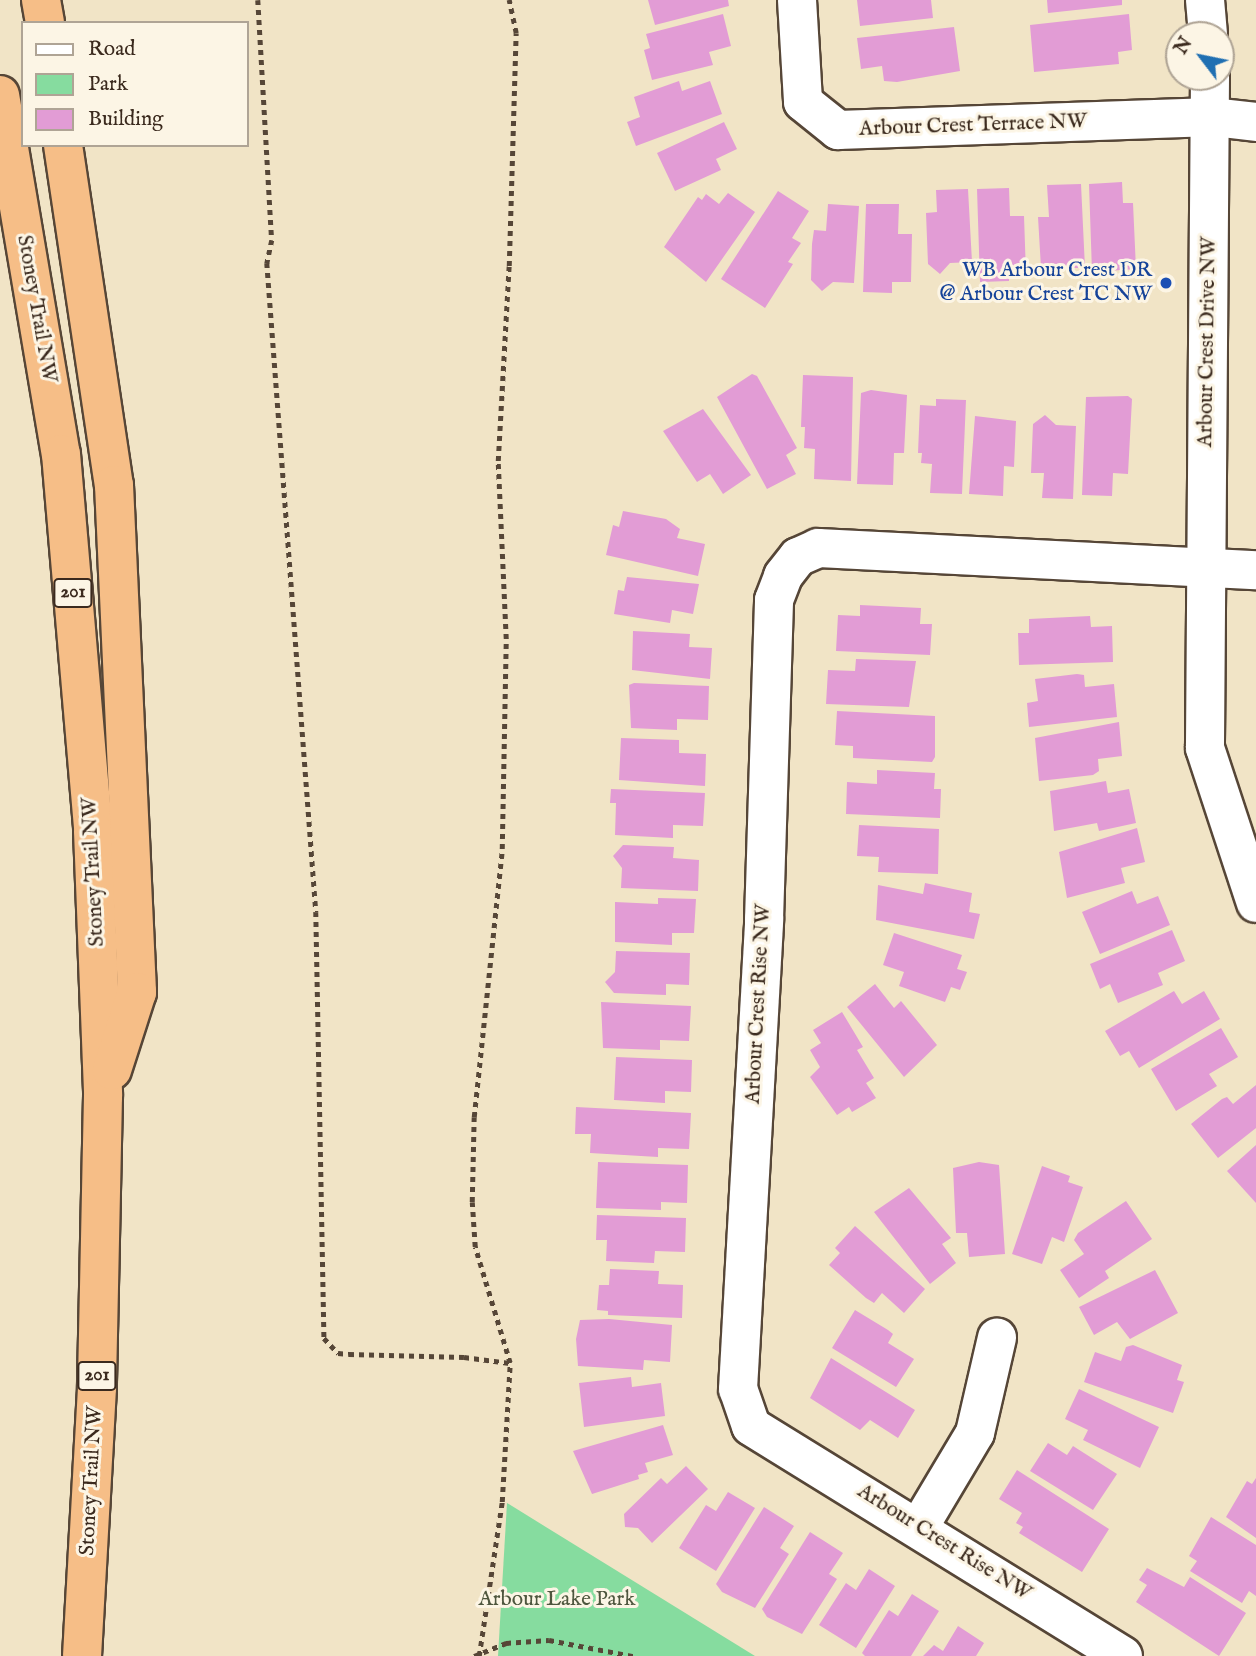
<!DOCTYPE html>
<html>
<head>
<meta charset="utf-8">
<style>
	body { margin:0 }
	#map { position:relative; width:1256px; height:1656px; overflow:hidden; background:#f1e4c6; font-family:"IM FELL English",serif }
	div>[style] { position:absolute }
	[style*='--x'] { left:calc(var(--x)*1px); top:calc(var(--y)*1px); width:calc(var(--w)*1px); rotate:calc(var(--a)*1deg) }
	.green>* { inset:0; background:#86dc9f }
	.building>* { inset:0; background:#e29cd5 }
	.path>* { height:4.5px; margin-top:-2.25px; transform-origin:0; background:repeating-linear-gradient(90deg,#564637 0 5px,transparent 0 10px) }
	.roads { filter:drop-shadow(2px 0 #564637) drop-shadow(-2px 0 #564637) drop-shadow(0 2px #564637) drop-shadow(0 -2px #564637) }
	.minor>* { height:38px; margin:-19px; padding:0 19px; transform-origin:19px; border-radius:19px; background:#fff }
	.highway>* { height:38px; margin:-19px; padding:0 19px; transform-origin:19px; border-radius:19px; background:#f6be87 }
	.dots>* { width:19px; height:19px; translate:-50% -50%; box-sizing:border-box; border:4px solid #fcf5e5; border-radius:50% }
	span { translate:-50% -50%; white-space:nowrap; text-align:center; line-height:1.15; -webkit-text-stroke:6px #fcf5e5; paint-order:stroke }
	.shield-label span { padding:2px 5px; background:#fcf5e5; border:2px solid; border-radius:5px; -webkit-text-stroke-width:0 }
	.shield-label { font-size:19px; color:#3b2a1e; font-weight:700 }
	.street-label { font-size:21px; color:#3b2a1e }
	.transit-label { font-size:21px; color:#164399 }
	.right { translate:-100% -50%; text-align:right }
	.park-label { font-size:21px; color:#4e563e }
	.legend { position:absolute; left:21px; top:21px; width:228px; height:126px; box-sizing:border-box; background:#fcf5e5; border:2px solid #afa495; margin:0; padding:9px 12px; list-style:none; font-size:21px; color:#3b2a1e }
	.legend li { display:flex; align-items:center; gap:14px; height:35px }
	.legend b { width:35px; border:2px solid #afa495 }
	.north { position:absolute; left:1165px; top:21px; width:70px; height:70px; box-sizing:border-box; background:#fcf5e5; border:2px solid #afa495; border-radius:50%; rotate:302deg; font-size:19px; font-weight:700; line-height:28px; text-align:center; color:#3b2a1e }
	.north::after { content:''; display:block; margin:auto; width:24px; height:32px; background:#1f6fb2; clip-path:polygon(50% 0,100% 100%,50% 72%,0 100%) }
</style>
</head>
<body>
<div id="map">
	<div class="green">
		<div style="clip-path:polygon(507px 1503px,755px 1656px,498px 1656px)"></div>
	</div>
	<div class="building">
		<div style="clip-path:polygon(648px 0,728px 0,729px 6px,655px 25px)"></div>
		<div style="clip-path:polygon(857px 0,931px 0,933px 18px,860px 26px)"></div>
		<div style="clip-path:polygon(1047px 0,1122px 0,1122px 5px,1048px 13px)"></div>
		<div style="clip-path:polygon(723px 14px,731px 46px,709px 52px,713px 65px,652px 80px,644px 50px,650px 48px,646px 34px)"></div>
		<div style="clip-path:polygon(1129px 14px,1132px 50px,1118px 52px,1119px 64px,1034px 72px,1030px 25px)"></div>
		<div style="clip-path:polygon(954px 27px,960px 71px,897px 82px,884px 81px,882px 66px,861px 69px,857px 38px)"></div>
		<div style="clip-path:polygon(679px 81px,682px 91px,710px 81px,722px 114px,636px 146px,627px 122px,640px 117px,634px 97px)"></div>
		<div style="clip-path:polygon(724px 122px,737px 149px,716px 159px,721px 170px,675px 191px,657px 153px)"></div>
		<div style="clip-path:polygon(1122px 182px,1123px 203px,1133px 203px,1136px 269px,1092px 272px,1089px 184px)"></div>
		<div style="clip-path:polygon(1081px 184px,1085px 268px,1041px 268px,1038px 217px,1049px 217px,1047px 185px)"></div>
		<div style="clip-path:polygon(1009px 188px,1010px 216px,1024px 216px,1026px 274px,1009px 275px,1009px 281px,980px 282px,977px 189px)"></div>
		<div style="clip-path:polygon(968px 189px,972px 262px,950px 263px,940px 274px,928px 264px,926px 213px,937px 212px,936px 190px)"></div>
		<div style="clip-path:polygon(778px 191px,809px 211px,792px 238px,801px 243px,788px 262px,793px 264px,765px 308px,721px 279px)"></div>
		<div style="clip-path:polygon(728px 193px,755px 212px,706px 282px,664px 247px,698px 197px,702px 200px,706px 194px,719px 204px)"></div>
		<div style="clip-path:polygon(828px 204px,859px 206px,854px 283px,833px 282px,822px 291px,811px 280px,812px 244px,814px 230px,826px 231px)"></div>
		<div style="clip-path:polygon(866px 204px,899px 204px,898px 234px,912px 234px,911px 282px,892px 282px,892px 293px,863px 292px)"></div>
		<div style="clip-path:polygon(752px 374px,757px 376px,797px 448px,786px 455px,796px 474px,767px 489px,717px 397px)"></div>
		<div style="clip-path:polygon(803px 375px,853px 377px,851px 481px,814px 479px,815px 449px,804px 448px,805px 427px,801px 427px)"></div>
		<div style="clip-path:polygon(871px 390px,907px 395px,904px 453px,894px 453px,893px 485px,857px 484px,861px 393px)"></div>
		<div style="clip-path:polygon(1128px 396px,1132px 399px,1128px 474px,1113px 473px,1112px 496px,1082px 495px,1086px 397px)"></div>
		<div style="clip-path:polygon(936px 399px,966px 400px,962px 494px,930px 493px,932px 464px,921px 463px,922px 453px,918px 453px,920px 405px,936px 406px)"></div>
		<div style="clip-path:polygon(703px 409px,751px 475px,723px 494px,710px 474px,697px 482px,663px 431px)"></div>
		<div style="clip-path:polygon(1045px 415px,1056px 425px,1076px 426px,1073px 499px,1042px 498px,1044px 473px,1031px 473px,1033px 424px)"></div>
		<div style="clip-path:polygon(975px 416px,1016px 421px,1014px 467px,1004px 466px,1003px 496px,969px 494px)"></div>
		<div style="clip-path:polygon(623px 511px,666px 519px,680px 529px,677px 538px,705px 544px,698px 576px,606px 555px,613px 525px,619px 527px)"></div>
		<div style="clip-path:polygon(627px 577px,699px 584px,693px 614px,672px 610px,670px 623px,614px 614px,618px 590px,624px 591px)"></div>
		<div style="clip-path:polygon(860px 605px,921px 608px,920px 624px,932px 624px,930px 655px,836px 651px,838px 615px,860px 616px)"></div>
		<div style="clip-path:polygon(1090px 616px,1091px 627px,1112px 626px,1113px 662px,1019px 665px,1018px 633px,1029px 633px,1029px 619px)"></div>
		<div style="clip-path:polygon(633px 631px,690px 634px,689px 647px,712px 648px,710px 679px,632px 670px)"></div>
		<div style="clip-path:polygon(856px 659px,916px 661px,909px 707px,826px 704px,828px 670px,855px 671px)"></div>
		<div style="clip-path:polygon(1077px 674px,1084px 675px,1085px 687px,1114px 684px,1117px 717px,1029px 727px,1027px 703px,1038px 701px,1035px 679px)"></div>
		<div style="clip-path:polygon(634px 683px,709px 686px,708px 720px,677px 719px,677px 730px,631px 728px,629px 685px)"></div>
		<div style="clip-path:polygon(837px 711px,935px 716px,935px 757px,932px 762px,853px 758px,853px 746px,835px 745px)"></div>
		<div style="clip-path:polygon(1119px 722px,1122px 756px,1098px 759px,1099px 771px,1093px 775px,1039px 781px,1035px 738px)"></div>
		<div style="clip-path:polygon(621px 738px,679px 740px,679px 753px,706px 754px,705px 786px,619px 780px)"></div>
		<div style="clip-path:polygon(877px 770px,935px 773px,934px 789px,941px 789px,940px 818px,846px 814px,847px 782px,877px 784px)"></div>
		<div style="clip-path:polygon(1106px 781px,1108px 793px,1129px 789px,1136px 823px,1099px 831px,1097px 823px,1054px 831px,1050px 791px)"></div>
		<div style="clip-path:polygon(611px 789px,705px 793px,703px 826px,673px 825px,673px 838px,615px 835px,616px 803px,610px 803px)"></div>
		<div style="clip-path:polygon(859px 825px,939px 829px,938px 874px,878px 872px,879px 857px,857px 856px)"></div>
		<div style="clip-path:polygon(1137px 828px,1145px 862px,1121px 868px,1125px 883px,1067px 898px,1059px 852px)"></div>
		<div style="clip-path:polygon(623px 845px,674px 847px,673px 858px,699px 860px,698px 891px,621px 888px,622px 868px,613px 856px)"></div>
		<div style="clip-path:polygon(925px 883px,972px 893px,969px 912px,980px 914px,974px 939px,876px 920px,878px 885px,923px 894px)"></div>
		<div style="clip-path:polygon(1132px 891px,1137px 904px,1158px 896px,1170px 925px,1100px 954px,1082px 912px)"></div>
		<div style="clip-path:polygon(658px 898px,696px 899px,694px 933px,672px 933px,672px 945px,615px 942px,615px 902px,658px 904px)"></div>
		<div style="clip-path:polygon(1172px 930px,1185px 961px,1158px 973px,1163px 985px,1118px 1003px,1110px 984px,1100px 989px,1090px 964px)"></div>
		<div style="clip-path:polygon(894px 933px,962px 955px,957px 969px,967px 972px,960px 990px,951px 987px,945px 1002px,899px 986px,904px 972px,883px 965px)"></div>
		<div style="clip-path:polygon(616px 951px,690px 953px,689px 985px,666px 984px,666px 995px,614px 993px,605px 982px,615px 972px)"></div>
		<div style="clip-path:polygon(875px 984px,894px 1008px,901px 1001px,937px 1045px,904px 1077px,847px 1007px)"></div>
		<div style="clip-path:polygon(1174px 991px,1182px 1004px,1204px 991px,1220px 1019px,1139px 1068px,1129px 1051px,1120px 1056px,1105px 1031px)"></div>
		<div style="clip-path:polygon(601px 1002px,691px 1006px,689px 1041px,660px 1040px,660px 1050px,603px 1048px)"></div>
		<div style="clip-path:polygon(842px 1012px,863px 1047px,857px 1050px,874px 1078px,866px 1083px,876px 1098px,852px 1112px,849px 1107px,837px 1115px,810px 1077px,820px 1067px,810px 1050px,821px 1043px,813px 1030px)"></div>
		<div style="clip-path:polygon(1221px 1028px,1238px 1057px,1209px 1074px,1217px 1086px,1176px 1111px,1151px 1069px)"></div>
		<div style="clip-path:polygon(616px 1057px,692px 1060px,691px 1092px,665px 1091px,665px 1103px,614px 1100px)"></div>
		<div style="clip-path:polygon(1256px 1085px,1256px 1128px,1218px 1158px,1191px 1124px,1222px 1099px,1227px 1097px,1233px 1104px)"></div>
		<div style="clip-path:polygon(576px 1107px,691px 1113px,689px 1149px,658px 1148px,658px 1157px,590px 1153px,591px 1134px,575px 1134px)"></div>
		<div style="clip-path:polygon(1256px 1145px,1256px 1203px,1227px 1171px)"></div>
		<div style="clip-path:polygon(598px 1162px,688px 1165px,687px 1203px,661px 1202px,661px 1210px,596px 1208px)"></div>
		<div style="clip-path:polygon(979px 1162px,999px 1165px,1005px 1254px,969px 1257px,967px 1233px,956px 1233px,953px 1168px)"></div>
		<div style="clip-path:polygon(1042px 1166px,1070px 1176px,1068px 1182px,1083px 1187px,1064px 1242px,1052px 1237px,1042px 1264px,1012px 1254px)"></div>
		<div style="clip-path:polygon(909px 1188px,951px 1238px,942px 1244px,956px 1263px,930px 1284px,874px 1212px)"></div>
		<div style="clip-path:polygon(1126px 1201px,1152px 1239px,1105px 1271px,1109px 1278px,1079px 1298px,1060px 1270px,1084px 1254px,1074px 1240px,1078px 1233px)"></div>
		<div style="clip-path:polygon(597px 1215px,686px 1218px,685px 1252px,655px 1251px,654px 1263px,606px 1261px,607px 1240px,596px 1240px)"></div>
		<div style="clip-path:polygon(855px 1226px,925px 1289px,904px 1313px,882px 1293px,874px 1303px,866px 1298px,829px 1265px,840px 1253px,835px 1248px)"></div>
		<div style="clip-path:polygon(610px 1269px,659px 1271px,658px 1284px,683px 1285px,682px 1318px,608px 1315px,608px 1311px,597px 1310px,599px 1285px,609px 1285px)"></div>
		<div style="clip-path:polygon(1155px 1270px,1178px 1313px,1130px 1339px,1117px 1322px,1094px 1335px,1079px 1307px)"></div>
		<div style="clip-path:polygon(855px 1310px,888px 1330px,893px 1334px,888px 1343px,914px 1359px,896px 1387px,832px 1348px)"></div>
		<div style="clip-path:polygon(609px 1319px,672px 1325px,670px 1362px,644px 1360px,643px 1370px,578px 1366px,576px 1339px,580px 1320px)"></div>
		<div style="clip-path:polygon(1133px 1345px,1182px 1365px,1177px 1380px,1184px 1382px,1173px 1413px,1084px 1382px,1095px 1352px,1121px 1361px,1126px 1347px)"></div>
		<div style="clip-path:polygon(831px 1358px,915px 1410px,898px 1438px,870px 1420px,860px 1430px,810px 1398px)"></div>
		<div style="clip-path:polygon(631px 1377px,632px 1387px,661px 1383px,665px 1416px,584px 1427px,579px 1383px)"></div>
		<div style="clip-path:polygon(1079px 1389px,1159px 1427px,1140px 1468px,1083px 1440px,1088px 1430px,1065px 1419px)"></div>
		<div style="clip-path:polygon(663px 1425px,673px 1455px,645px 1463px,648px 1472px,638px 1475px,639px 1479px,592px 1494px,573px 1451px)"></div>
		<div style="clip-path:polygon(1048px 1443px,1067px 1455px,1073px 1446px,1117px 1474px,1093px 1510px,1030px 1471px)"></div>
		<div style="clip-path:polygon(686px 1466px,708px 1489px,652px 1543px,638px 1528px,625px 1527px,624px 1514px,661px 1478px,667px 1484px)"></div>
		<div style="clip-path:polygon(1017px 1470px,1109px 1529px,1082px 1572px,1019px 1533px,1023px 1527px,1016px 1523px,1022px 1513px,999px 1499px)"></div>
		<div style="clip-path:polygon(1256px 1478px,1256px 1538px,1226px 1517px,1247px 1481px,1252px 1484px)"></div>
		<div style="clip-path:polygon(728px 1492px,755px 1508px,716px 1571px,679px 1548px,706px 1505px,716px 1511px)"></div>
		<div style="clip-path:polygon(764px 1507px,794px 1526px,780px 1548px,789px 1554px,755px 1608px,722px 1592px,716px 1584px)"></div>
		<div style="clip-path:polygon(1211px 1517px,1256px 1545px,1256px 1596px,1249px 1591px,1242px 1603px,1190px 1571px,1197px 1561px,1189px 1556px)"></div>
		<div style="clip-path:polygon(810px 1532px,843px 1553px,829px 1574px,837px 1579px,802px 1634px,767px 1617px,762px 1609px)"></div>
		<div style="clip-path:polygon(1147px 1568px,1184px 1587px,1190px 1577px,1246px 1613px,1219px 1656px,1136px 1602px,1147px 1585px,1139px 1580px)"></div>
		<div style="clip-path:polygon(869px 1569px,895px 1586px,856px 1648px,819px 1625px,846px 1583px,856px 1590px)"></div>
		<div style="clip-path:polygon(912px 1594px,939px 1611px,911px 1656px,865px 1656px,862px 1653px,889px 1610px,898px 1616px)"></div>
		<div style="clip-path:polygon(958px 1626px,984px 1643px,976px 1656px,923px 1656px,934px 1645px,943px 1651px)"></div>
	</div>
	<div class="path">
		<div style="--x:258;--y:0;--w:240;--a:86.7"></div>
		<div style="--x:272;--y:240;--w:24;--a:102"></div>
		<div style="--x:267;--y:263;--w:651;--a:85.68"></div>
		<div style="--x:316;--y:912;--w:426;--a:88.9"></div>
		<div style="--x:324;--y:1338;--w:21;--a:47"></div>
		<div style="--x:338;--y:1353;--w:11;--a:5"></div>
		<div style="--x:349;--y:1354;--w:115;--a:1.5"></div>
		<div style="--x:464;--y:1357;--w:46;--a:7.4"></div>
		<div style="--x:474;--y:1656;--w:35;--a:-22"></div>
		<div style="--x:506;--y:1643;--w:43;--a:-4"></div>
		<div style="--x:549;--y:1640;--w:86;--a:10.8"></div>
		<div style="--x:479;--y:1656;--w:156;--a:-81.5"></div>
		<div style="--x:502;--y:1502;--w:139;--a:-86.7"></div>
		<div style="--x:510;--y:1363;--w:121;--a:-106.8"></div>
		<div style="--x:475;--y:1247;--w:45;--a:-93.8"></div>
		<div style="--x:472;--y:1202;--w:85;--a:-88.7"></div>
		<div style="--x:474;--y:1117;--w:269;--a:-84"></div>
		<div style="--x:502;--y:849;--w:210;--a:-88.9"></div>
		<div style="--x:506;--y:639;--w:178;--a:-92.6"></div>
		<div style="--x:498;--y:461;--w:195;--a:-86.8"></div>
		<div style="--x:509;--y:266;--w:233;--a:-88.3"></div>
		<div style="--x:516;--y:33;--w:34;--a:-102"></div>
	</div>
	<div class="roads">
		<div class="minor">
			<div style="--x:797;--y:0;--w:102;--a:86.6"></div>
			<div style="--x:803;--y:102;--w:45;--a:38.7"></div>
			<div style="--x:838;--y:130;--w:375;--a:-2"></div>
			<div style="--x:1213;--y:117;--w:43;--a:6.6"></div>
			<div style="--x:1205;--y:0;--w:35;--a:85"></div>
			<div style="--x:1210;--y:77;--w:671;--a:90.43"></div>
			<div style="--x:1205;--y:748;--w:163;--a:71.8"></div>
			<div style="--x:919;--y:1527;--w:109;--a:-59.2"></div>
			<div style="--x:975;--y:1433;--w:98;--a:-77"></div>
			<div style="--x:1123;--y:1656;--w:437;--a:-148.3"></div>
			<div style="--x:751;--y:1426;--w:39;--a:-109"></div>
			<div style="--x:738;--y:1389;--w:470;--a:-86.8"></div>
			<div style="--x:764;--y:920;--w:320;--a:-88.2"></div>
			<div style="--x:774;--y:600;--w:26;--a:-69"></div>
			<div style="--x:783;--y:576;--w:24;--a:-52"></div>
			<div style="--x:798;--y:557;--w:22;--a:-24"></div>
			<div style="--x:818;--y:548;--w:439;--a:2.9"></div>
		</div>
		<div class="highway">
			<div style="--x:41;--y:0;--w:23;--a:80"></div>
			<div style="--x:0;--y:95;--w:364;--a:80.4"></div>
			<div style="--x:61;--y:454;--w:378;--a:85.1"></div>
			<div style="--x:93;--y:831;--w:265;--a:87.8"></div>
			<div style="--x:103;--y:1096;--w:292;--a:91.2"></div>
			<div style="--x:97;--y:1388;--w:268;--a:93.2"></div>
			<div style="--x:63;--y:145;--w:344;--a:81.5"></div>
			<div style="--x:114;--y:485;--w:508;--a:87.4"></div>
			<div style="--x:137;--y:992;--w:82;--a:107.8"></div>
		</div>
	</div>
	<div class="dots">
		<div style="left:1166px;top:283px;background:#1a4fb4"></div>
	</div>
	<div class="shield-label">
		<span style="left:73px;top:593px">201</span>
		<span style="left:97px;top:1376px">201</span>
	</div>
	<div class="street-label">
		<span style="left:973px;top:126px;rotate:-2deg">Arbour Crest Terrace NW</span>
		<span style="left:36px;top:309px;rotate:80deg">Stoney Trail NW</span>
		<span style="left:1208px;top:342px;rotate:-89deg">Arbour Crest Drive NW</span>
		<span style="left:94px;top:872px;rotate:-93deg">Stoney Trail NW</span>
		<span style="left:759px;top:1004px;rotate:-87deg">Arbour Crest Rise NW</span>
		<span style="left:92px;top:1481px;rotate:-87deg">Stoney Trail NW</span>
		<span style="left:944px;top:1543px;rotate:32deg">Arbour Crest Rise NW</span>
	</div>
	<div class="transit-label">
		<span class="right" style="left:1152px;top:283px">WB Arbour Crest DR<br>@ Arbour Crest TC NW</span>
	</div>
	<div class="park-label">
		<span style="left:557px;top:1600px">Arbour Lake Park</span>
	</div>
	<ul class="legend">
	<li><b style="height:9px;background:#fff"></b>Road</li>
	<li><b style="height:19px;background:#86dc9f"></b>Park</li>
	<li><b style="height:19px;background:#e29cd5"></b>Building</li>
	</ul>
	<div class="north">N</div>
</div>
</body>
</html>
